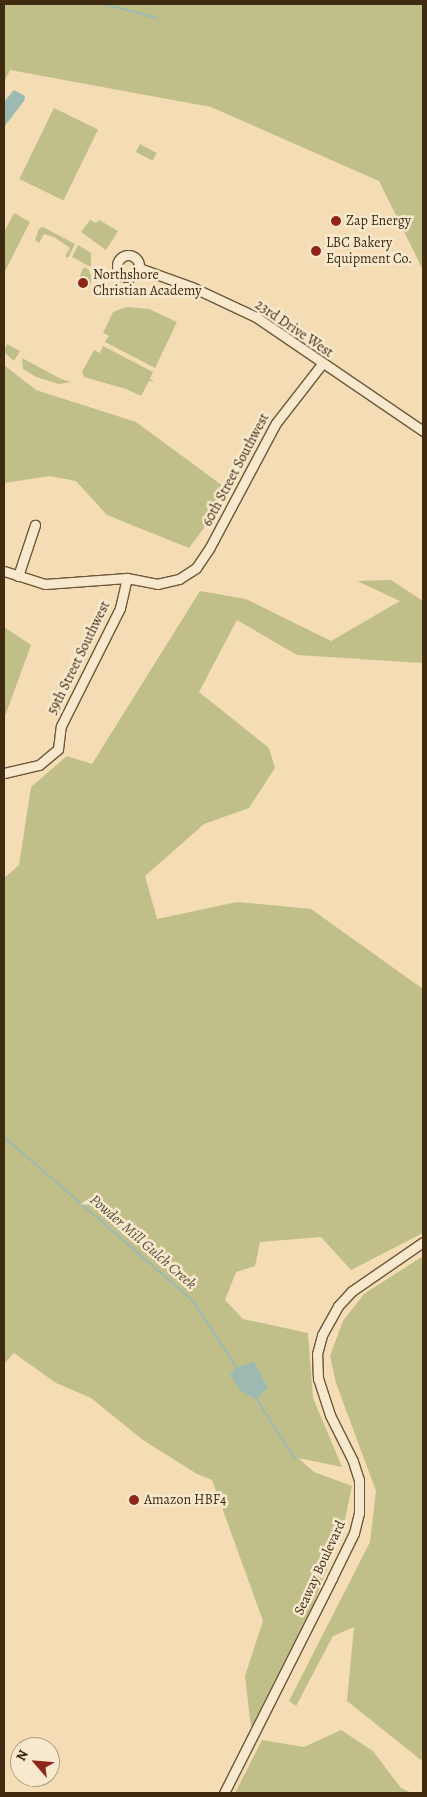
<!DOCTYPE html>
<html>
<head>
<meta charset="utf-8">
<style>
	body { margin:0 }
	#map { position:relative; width:427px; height:1797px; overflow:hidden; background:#f4dcb4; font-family:Alegreya,serif }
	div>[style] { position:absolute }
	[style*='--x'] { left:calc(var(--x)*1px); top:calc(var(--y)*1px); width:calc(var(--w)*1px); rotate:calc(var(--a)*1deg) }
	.green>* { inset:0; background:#c0bf8a; transform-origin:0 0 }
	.water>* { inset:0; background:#9cbab2 }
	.stream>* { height:2px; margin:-1px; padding:0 1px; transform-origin:1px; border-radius:1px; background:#9cbab2 }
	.roads { filter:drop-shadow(1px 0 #6e5739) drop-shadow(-1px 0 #6e5739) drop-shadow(0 1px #6e5739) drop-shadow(0 -1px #6e5739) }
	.street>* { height:9px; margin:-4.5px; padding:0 4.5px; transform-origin:4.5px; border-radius:4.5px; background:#f8e8ce }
	.street>.ring { margin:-4.5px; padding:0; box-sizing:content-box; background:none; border:9px solid #f8e8ce; border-radius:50% }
	.dots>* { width:14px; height:14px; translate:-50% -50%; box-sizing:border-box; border:2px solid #f8e8ce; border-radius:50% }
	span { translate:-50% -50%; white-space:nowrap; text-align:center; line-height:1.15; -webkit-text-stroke:5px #f8e8ce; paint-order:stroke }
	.poi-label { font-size:14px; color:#412b10 }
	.left { translate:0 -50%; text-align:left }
	.street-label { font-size:14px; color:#412b10 }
	.water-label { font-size:15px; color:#584f38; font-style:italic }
	.frame { position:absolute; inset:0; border:5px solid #412b10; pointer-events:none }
	.north { position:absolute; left:10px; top:1737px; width:50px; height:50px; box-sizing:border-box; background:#f8e8ce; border:1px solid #af9c82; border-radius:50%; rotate:297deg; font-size:14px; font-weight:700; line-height:20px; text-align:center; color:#412b10 }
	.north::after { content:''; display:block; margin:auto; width:18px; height:22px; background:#8f2418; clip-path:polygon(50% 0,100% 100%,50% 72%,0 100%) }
</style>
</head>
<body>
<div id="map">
	<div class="green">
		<div style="clip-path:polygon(4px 4px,423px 4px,423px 270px,379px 181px,211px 107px,10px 70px,4px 82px)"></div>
		<div style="left:54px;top:108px;width:49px;height:79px;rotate:26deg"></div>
		<div style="left:140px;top:144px;width:19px;height:9px;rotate:28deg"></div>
		<div style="clip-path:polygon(14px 213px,30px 222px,4px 273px,4px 232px)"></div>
		<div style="clip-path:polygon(90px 220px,96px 223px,99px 220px,118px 231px,106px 250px,81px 232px)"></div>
		<div style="clip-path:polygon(43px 227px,75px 244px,68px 258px,65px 256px,70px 248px,54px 237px,44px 234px,39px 243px,35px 240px,39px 229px)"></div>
		<div style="clip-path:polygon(78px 245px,91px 253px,91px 267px,72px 257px)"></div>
		<div style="clip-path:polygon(84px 267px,89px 270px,92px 280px,89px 287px,79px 278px)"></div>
		<div style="clip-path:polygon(126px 307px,149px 309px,177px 322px,155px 368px,105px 342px,109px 336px,103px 333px,113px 312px)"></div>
		<div style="clip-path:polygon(7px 344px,20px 351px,14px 361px,4px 352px)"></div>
		<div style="clip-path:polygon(103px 346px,153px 372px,150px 379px,154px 382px,149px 381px,141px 396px,126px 389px,84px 377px,82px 372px,94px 350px,100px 353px)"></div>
		<div style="clip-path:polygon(22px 358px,61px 379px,71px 382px,59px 384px,36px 377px,23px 369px)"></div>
		<div style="clip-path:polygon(4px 365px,36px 390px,136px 422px,231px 492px,189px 548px,107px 515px,76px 481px,50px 476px,4px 483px)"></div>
		<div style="clip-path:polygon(391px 580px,423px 601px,423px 663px,297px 655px,237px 620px,199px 692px,269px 748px,275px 768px,249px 808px,204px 824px,145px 876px,157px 919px,237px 902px,311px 909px,423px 989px,423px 1233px,351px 1270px,321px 1237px,260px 1242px,255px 1266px,236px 1272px,225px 1300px,243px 1319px,308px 1333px,313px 1398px,342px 1467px,298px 1458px,314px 1472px,352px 1486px,344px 1524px,314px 1603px,251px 1728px,245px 1676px,263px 1621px,212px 1480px,197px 1474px,143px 1440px,91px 1398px,56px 1383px,14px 1353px,4px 1364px,4px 878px,19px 865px,31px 787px,67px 756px,92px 764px,200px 591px,246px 599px,331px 641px,400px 601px,357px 581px)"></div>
		<div style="clip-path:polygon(4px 627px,31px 645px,4px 719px)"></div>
		<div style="clip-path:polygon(423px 1256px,423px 1758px,421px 1760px,347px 1701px,354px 1627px,333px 1636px,296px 1706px,289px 1701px,370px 1542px,376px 1491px,336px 1383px,330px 1356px,343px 1321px,364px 1294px)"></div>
		<div style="clip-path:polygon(341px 1730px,373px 1751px,401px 1788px,412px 1793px,235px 1793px,262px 1740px,304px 1747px)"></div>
	</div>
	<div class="water">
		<div style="clip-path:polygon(14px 90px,25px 96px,24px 101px,4px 127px,4px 102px)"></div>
		<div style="clip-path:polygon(254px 1362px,268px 1388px,255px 1399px,240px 1390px,230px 1375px,236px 1368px)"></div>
	</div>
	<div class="stream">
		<div style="--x:104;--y:4;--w:55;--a:14.8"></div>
		<div style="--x:4;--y:1137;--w:250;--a:40.9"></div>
		<div style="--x:193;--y:1301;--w:80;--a:56.7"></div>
		<div style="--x:256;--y:1398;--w:72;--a:57.4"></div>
	</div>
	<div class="roads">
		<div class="street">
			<div class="ring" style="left:117px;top:255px;width:13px;height:13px"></div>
			<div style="--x:139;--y:268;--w:56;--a:19.7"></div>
			<div style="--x:192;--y:287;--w:71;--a:25.1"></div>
			<div style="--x:256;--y:317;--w:202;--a:34.3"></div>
			<div style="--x:4;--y:571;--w:43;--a:17.6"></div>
			<div style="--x:45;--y:584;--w:82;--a:-4.2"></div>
			<div style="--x:127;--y:578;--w:31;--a:11"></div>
			<div style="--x:157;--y:584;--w:23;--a:-13"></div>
			<div style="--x:179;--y:579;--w:20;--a:-33"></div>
			<div style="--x:196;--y:568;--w:25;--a:-56"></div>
			<div style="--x:210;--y:547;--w:140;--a:-62"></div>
			<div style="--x:276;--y:423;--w:75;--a:-52.1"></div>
			<div style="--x:18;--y:576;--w:54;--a:-71.6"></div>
			<div style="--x:4;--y:773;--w:36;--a:-13"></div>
			<div style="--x:39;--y:765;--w:25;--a:-40"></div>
			<div style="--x:58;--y:749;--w:23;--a:-83"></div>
			<div style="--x:61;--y:726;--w:132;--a:-63.4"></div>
			<div style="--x:120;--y:608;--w:31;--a:-77"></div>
			<div style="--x:224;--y:1793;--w:241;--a:-63.3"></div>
			<div style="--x:332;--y:1578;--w:50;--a:-63.9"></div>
			<div style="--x:354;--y:1533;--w:21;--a:-76"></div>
			<div style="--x:359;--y:1513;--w:33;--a:-90"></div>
			<div style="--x:359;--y:1480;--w:20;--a:-108"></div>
			<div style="--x:353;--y:1461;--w:51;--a:-116.6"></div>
			<div style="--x:330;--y:1415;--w:38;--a:-108"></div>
			<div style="--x:318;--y:1379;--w:25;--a:-92"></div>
			<div style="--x:317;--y:1354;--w:20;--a:-75"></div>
			<div style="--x:322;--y:1335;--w:33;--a:-61"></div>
			<div style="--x:338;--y:1306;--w:21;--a:-47"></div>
			<div style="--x:352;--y:1291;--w:86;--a:-34.6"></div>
		</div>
	</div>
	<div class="dots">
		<div style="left:336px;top:221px;background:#8f2418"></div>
		<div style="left:316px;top:251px;background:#8f2418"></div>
		<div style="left:83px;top:283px;background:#8f2418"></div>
		<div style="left:134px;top:1500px;background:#8f2418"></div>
	</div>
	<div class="poi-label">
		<span class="left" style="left:346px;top:221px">Zap Energy</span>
		<span class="left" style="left:326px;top:251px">LBC Bakery<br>Equipment Co.</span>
		<span class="left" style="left:93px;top:283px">Northshore<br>Christian Academy</span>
		<span class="left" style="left:144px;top:1500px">Amazon HBF4</span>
	</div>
	<div class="street-label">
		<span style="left:294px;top:329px;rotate:34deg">23rd Drive West</span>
		<span style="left:236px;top:470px;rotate:-62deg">60th Street Southwest</span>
		<span style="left:79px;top:658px;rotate:-64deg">59th Street Southwest</span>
		<span style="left:320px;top:1568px;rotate:-65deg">Seaway Boulevard</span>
	</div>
	<div class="water-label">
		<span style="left:143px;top:1242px;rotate:41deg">Powder Mill Gulch Creek</span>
	</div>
	<div class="frame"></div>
	<div class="north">N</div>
</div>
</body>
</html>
